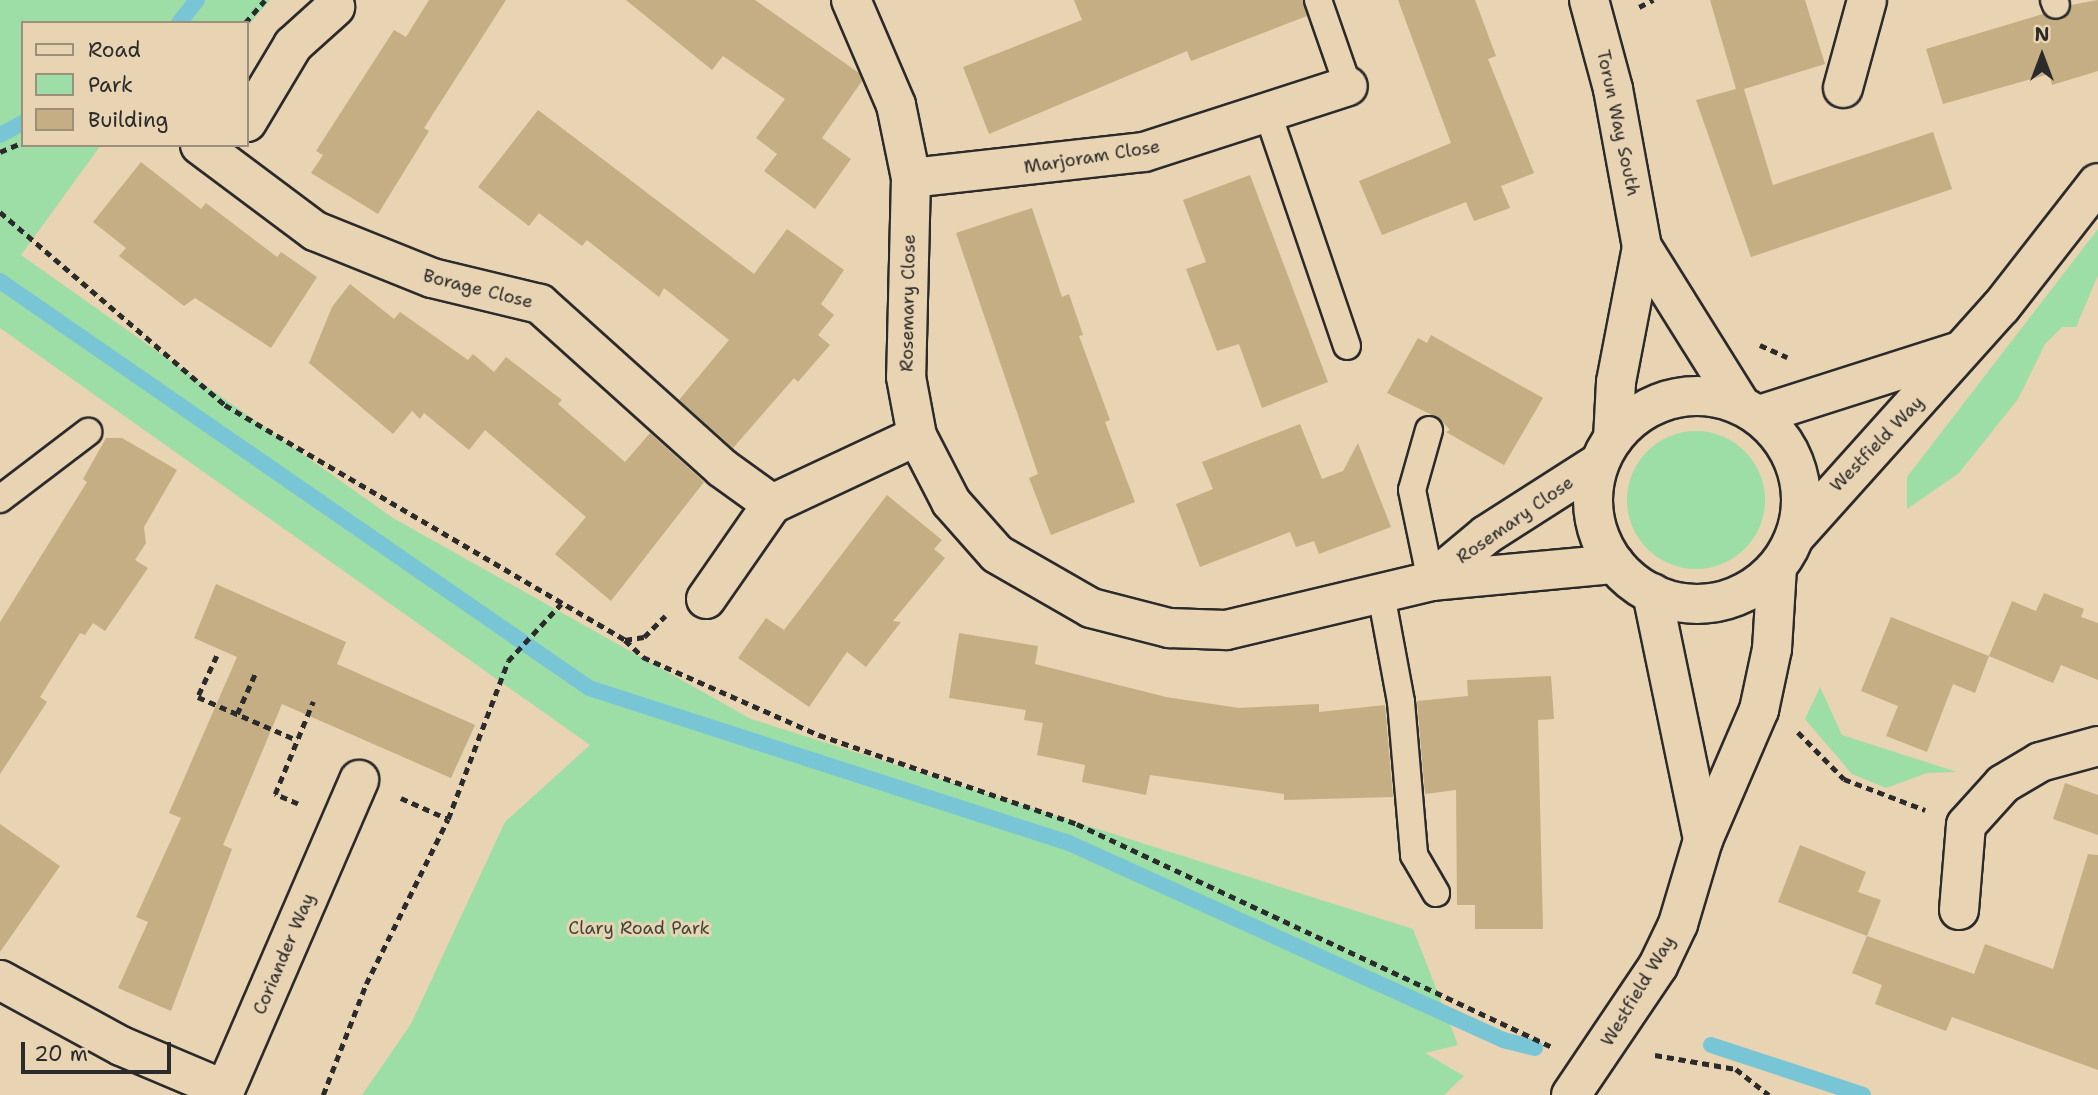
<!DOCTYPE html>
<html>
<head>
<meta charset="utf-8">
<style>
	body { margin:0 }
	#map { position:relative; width:2098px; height:1095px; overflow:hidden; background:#e8d3b2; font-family:"Shantell Sans",sans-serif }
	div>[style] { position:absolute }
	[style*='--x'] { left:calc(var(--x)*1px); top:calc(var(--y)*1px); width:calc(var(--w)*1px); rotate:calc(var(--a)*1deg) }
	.green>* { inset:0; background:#9ddda6 }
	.round { border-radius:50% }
	.stream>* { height:16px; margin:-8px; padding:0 8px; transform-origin:8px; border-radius:8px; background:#78c6d5 }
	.building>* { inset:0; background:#c5ae83 }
	.path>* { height:4.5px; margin-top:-2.25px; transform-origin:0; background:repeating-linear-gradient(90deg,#2b2b2b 0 7px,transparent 0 12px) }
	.roads { filter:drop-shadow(2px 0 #2b2b2b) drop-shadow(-2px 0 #2b2b2b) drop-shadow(0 2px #2b2b2b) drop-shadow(0 -2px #2b2b2b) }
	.service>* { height:26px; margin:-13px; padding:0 13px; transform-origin:13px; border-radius:13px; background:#e8d3b2 }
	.minor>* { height:38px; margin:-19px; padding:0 19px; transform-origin:19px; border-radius:19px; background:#e8d3b2 }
	.secondary>* { height:38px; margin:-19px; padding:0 19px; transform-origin:19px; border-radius:19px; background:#e8d3b2 }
	.secondary>.ring { margin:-19px; padding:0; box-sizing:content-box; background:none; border:38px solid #e8d3b2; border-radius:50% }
	span { translate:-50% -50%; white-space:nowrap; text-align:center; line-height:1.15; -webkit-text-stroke:6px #e8d3b2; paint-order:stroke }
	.street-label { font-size:18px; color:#2b2b2b }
	.park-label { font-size:18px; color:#3c463d }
	.legend { position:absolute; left:21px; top:21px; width:228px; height:126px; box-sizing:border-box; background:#e8d3b2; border:2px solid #9c907c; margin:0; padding:9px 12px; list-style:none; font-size:21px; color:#2b2b2b }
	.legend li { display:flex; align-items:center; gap:14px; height:35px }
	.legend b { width:35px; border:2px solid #9c907c }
	.north { position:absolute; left:2007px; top:21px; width:70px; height:70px; -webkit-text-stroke:5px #e8d3b2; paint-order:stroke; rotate:0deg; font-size:19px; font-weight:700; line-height:28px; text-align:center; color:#2b2b2b }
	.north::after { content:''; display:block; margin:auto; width:24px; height:32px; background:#2b2b2b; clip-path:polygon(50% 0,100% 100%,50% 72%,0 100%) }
	.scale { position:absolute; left:21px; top:1042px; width:150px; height:32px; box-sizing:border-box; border:4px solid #2b2b2b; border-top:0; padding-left:9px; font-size:21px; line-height:24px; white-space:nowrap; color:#2b2b2b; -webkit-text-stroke:5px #e8d3b2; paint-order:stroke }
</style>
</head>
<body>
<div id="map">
	<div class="green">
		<div style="clip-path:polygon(0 0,270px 0,247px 27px,247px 23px,23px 23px,23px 145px,101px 145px,21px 255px,393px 518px,751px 719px,1413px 929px,1458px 1045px,1425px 1053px,1464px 1076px,1444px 1095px,362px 1095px,411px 1024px,505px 822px,590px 745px,0 328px)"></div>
		<div style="clip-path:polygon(2098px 229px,2098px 275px,2076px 327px,2062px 327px,2045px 344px,2018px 399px,1959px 473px,1907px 509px,1907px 477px)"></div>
		<div class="round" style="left:1627px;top:431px;width:138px;height:138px"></div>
		<div style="clip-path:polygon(1820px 687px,1842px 735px,1957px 772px,1927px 773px,1886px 788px,1852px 774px,1805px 719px)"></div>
	</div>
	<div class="stream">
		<div style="--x:179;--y:23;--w:29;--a:-52"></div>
		<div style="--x:0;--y:135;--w:26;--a:-28"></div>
		<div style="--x:0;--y:281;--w:716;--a:34.64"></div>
		<div style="--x:589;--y:688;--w:504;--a:17.9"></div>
		<div style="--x:1069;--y:843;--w:477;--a:24.4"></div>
		<div style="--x:1503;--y:1040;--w:33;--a:14"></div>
		<div style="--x:1711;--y:1045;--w:160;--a:18.2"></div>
	</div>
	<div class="building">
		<div style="clip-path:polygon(429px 0,506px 0,424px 128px,429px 131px,378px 214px,311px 173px,323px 155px,316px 151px,394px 30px,406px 37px)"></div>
		<div style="clip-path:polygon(626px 0,755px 0,859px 73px,862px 81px,822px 138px,851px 159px,815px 209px,764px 171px,777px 154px,756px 138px,785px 99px,723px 56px,712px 70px)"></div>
		<div style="clip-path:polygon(1074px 0,1303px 0,1307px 16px,1191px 61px,1187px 51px,989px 134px,963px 67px,1082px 20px)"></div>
		<div style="clip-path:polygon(1398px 0,1475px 0,1496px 56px,1488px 59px,1534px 173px,1501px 186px,1510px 208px,1474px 221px,1466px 202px,1382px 235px,1359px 181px,1451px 143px)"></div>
		<div style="clip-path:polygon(1710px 0,1805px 0,1825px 64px,1744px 89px,1773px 185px,1933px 132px,1952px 189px,1751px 257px,1696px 100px,1736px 89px)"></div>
		<div style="clip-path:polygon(2098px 0,2098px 71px,2052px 85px,2049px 74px,1943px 104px,1926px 49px,2043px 14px,2061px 20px,2071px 5px)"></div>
		<div style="clip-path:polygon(538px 110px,754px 274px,787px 229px,844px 270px,821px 304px,834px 315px,818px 335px,830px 345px,798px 382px,794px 378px,733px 448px,679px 400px,729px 340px,664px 288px,659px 297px,587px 240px,582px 246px,539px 213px,529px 226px,478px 187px)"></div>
		<div style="clip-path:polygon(141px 162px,201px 209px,206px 203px,277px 257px,281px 252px,317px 277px,271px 348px,195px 298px,184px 306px,119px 256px,126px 248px,93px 222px)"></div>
		<div style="clip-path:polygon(1250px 175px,1328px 382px,1262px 408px,1239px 344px,1217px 351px,1186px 269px,1206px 262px,1183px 200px)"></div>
		<div style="clip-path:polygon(1032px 208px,1062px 297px,1069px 294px,1083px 335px,1079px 336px,1110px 420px,1105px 422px,1135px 502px,1051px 535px,1029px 478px,1038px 474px,956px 233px)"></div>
		<div style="clip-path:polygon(350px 284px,394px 319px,400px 312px,468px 360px,473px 354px,494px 372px,506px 357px,562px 400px,558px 404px,625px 462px,650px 433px,704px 482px,611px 601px,555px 554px,586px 517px,485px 430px,469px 450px,424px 413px,420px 419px,412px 411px,393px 434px,309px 363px,332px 307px)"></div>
		<div style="clip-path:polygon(1431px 335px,1543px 398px,1504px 465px,1446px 432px,1450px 430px,1440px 419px,1387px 393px,1418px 338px,1427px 343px)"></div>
		<div style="clip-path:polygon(1300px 424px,1322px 479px,1343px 471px,1358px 443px,1391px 527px,1319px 554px,1314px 541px,1296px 547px,1290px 532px,1200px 567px,1176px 504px,1213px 489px,1202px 462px)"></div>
		<div style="clip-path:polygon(106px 438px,122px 438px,177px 470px,144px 527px,146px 543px,135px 560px,148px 568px,105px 631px,93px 623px,85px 635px,80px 633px,40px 697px,47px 702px,0 774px,0 622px,87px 482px,83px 479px)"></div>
		<div style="clip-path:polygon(887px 495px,942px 540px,934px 549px,945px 558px,893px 621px,901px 622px,866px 667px,847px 652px,809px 707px,738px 658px,766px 618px,784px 630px)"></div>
		<div style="clip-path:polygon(216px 584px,346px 642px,337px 664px,475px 725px,451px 778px,282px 704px,223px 845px,232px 849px,171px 1011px,118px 988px,148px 922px,136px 917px,181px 818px,169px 813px,237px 657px,194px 638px)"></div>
		<div style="clip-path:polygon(2044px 593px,2084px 609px,2081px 617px,2098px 623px,2098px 680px,2061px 665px,2053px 683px,1989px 656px,2012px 601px,2036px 611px)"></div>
		<div style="clip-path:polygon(1891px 617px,1989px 656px,1975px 693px,1953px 684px,1927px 752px,1886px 736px,1898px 706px,1861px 691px)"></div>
		<div style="clip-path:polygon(959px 633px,1038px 646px,1035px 664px,1166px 697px,1239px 708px,1319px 704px,1319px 712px,1385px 705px,1393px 797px,1284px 800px,1284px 794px,1150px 775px,1146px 795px,1082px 782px,1085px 765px,1037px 755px,1043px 723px,1024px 720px,1026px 710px,949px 698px)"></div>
		<div style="clip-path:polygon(1551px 676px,1554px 719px,1538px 720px,1543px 929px,1475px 929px,1475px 905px,1457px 905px,1456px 790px,1425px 794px,1417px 701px,1468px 696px,1467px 680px)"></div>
		<div style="clip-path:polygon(2065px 783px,2098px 795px,2098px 835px,2053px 819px)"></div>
		<div style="clip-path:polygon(0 824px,60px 866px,0 952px)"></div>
		<div style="clip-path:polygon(1800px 845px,1866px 872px,1858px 892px,1881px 900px,1867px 936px,1778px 902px)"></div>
		<div style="clip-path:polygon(2088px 854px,2098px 855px,2098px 1070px,1952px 1017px,1946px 1031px,1875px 1004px,1882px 985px,1852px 973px,1867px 936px,1974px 974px,1985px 944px,2053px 969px)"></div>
	</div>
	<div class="path">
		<div style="--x:1639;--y:7;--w:16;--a:-27"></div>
		<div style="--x:245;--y:23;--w:30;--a:-49"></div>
		<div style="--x:0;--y:152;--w:25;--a:-23"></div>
		<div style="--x:0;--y:212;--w:296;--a:40.6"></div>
		<div style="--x:225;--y:405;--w:464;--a:30.4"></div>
		<div style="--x:625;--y:640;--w:19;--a:-9"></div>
		<div style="--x:644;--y:637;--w:30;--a:-45"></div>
		<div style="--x:1760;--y:345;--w:30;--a:24"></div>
		<div style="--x:625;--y:640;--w:25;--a:43"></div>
		<div style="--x:643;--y:657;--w:193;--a:23.9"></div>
		<div style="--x:819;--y:735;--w:273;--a:19"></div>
		<div style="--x:1077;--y:824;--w:523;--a:25.14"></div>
		<div style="--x:217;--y:656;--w:45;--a:114.9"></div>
		<div style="--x:198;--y:697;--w:108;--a:23.5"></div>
		<div style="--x:237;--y:714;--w:44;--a:-65.8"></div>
		<div style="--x:1798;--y:732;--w:66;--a:45.6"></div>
		<div style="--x:1844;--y:779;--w:87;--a:20.9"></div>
		<div style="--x:401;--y:798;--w:51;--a:24.1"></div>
		<div style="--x:298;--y:804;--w:25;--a:-157"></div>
		<div style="--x:275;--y:794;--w:100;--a:-67.6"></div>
		<div style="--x:1655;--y:1055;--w:82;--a:9.8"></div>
		<div style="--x:1736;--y:1069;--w:42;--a:38.2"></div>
		<div style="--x:323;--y:1095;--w:119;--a:-68.8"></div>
		<div style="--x:366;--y:984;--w:184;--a:-63.6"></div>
		<div style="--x:448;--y:819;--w:169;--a:-69.2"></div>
		<div style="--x:508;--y:661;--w:78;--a:-47.1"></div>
	</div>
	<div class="roads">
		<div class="service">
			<div style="--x:1318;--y:0;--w:91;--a:70.8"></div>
			<div style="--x:2054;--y:0;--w:5;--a:68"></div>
			<div style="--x:1268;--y:114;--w:245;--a:71.2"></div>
			<div style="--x:1429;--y:430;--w:62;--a:105.8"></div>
			<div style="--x:1412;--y:490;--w:93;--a:78.2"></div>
			<div style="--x:0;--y:499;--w:111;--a:-37.3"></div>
			<div style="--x:1381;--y:594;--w:110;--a:79.5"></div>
			<div style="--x:1401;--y:702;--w:154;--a:85.1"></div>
			<div style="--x:1414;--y:855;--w:44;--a:59.9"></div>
		</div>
		<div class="minor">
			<div style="--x:851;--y:0;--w:114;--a:66.8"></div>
			<div style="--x:896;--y:105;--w:75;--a:78.4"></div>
			<div style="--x:911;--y:178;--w:199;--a:91.4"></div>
			<div style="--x:906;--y:377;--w:60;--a:79.4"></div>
			<div style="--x:917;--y:436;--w:74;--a:62.7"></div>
			<div style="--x:951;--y:502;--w:69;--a:48.5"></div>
			<div style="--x:997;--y:554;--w:108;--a:29.9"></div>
			<div style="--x:1091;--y:608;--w:81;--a:14.4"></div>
			<div style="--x:1169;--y:628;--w:57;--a:2"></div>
			<div style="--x:1226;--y:630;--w:211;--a:-13.4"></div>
			<div style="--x:1431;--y:581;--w:185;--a:-5.3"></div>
			<div style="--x:1589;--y:0;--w:92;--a:74.9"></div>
			<div style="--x:1613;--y:89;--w:161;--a:79.6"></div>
			<div style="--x:1642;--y:247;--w:137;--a:100.9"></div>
			<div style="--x:1616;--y:382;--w:57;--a:93"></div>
			<div style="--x:1843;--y:88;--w:91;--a:-74.7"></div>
			<div style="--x:247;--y:122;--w:90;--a:-59.1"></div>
			<div style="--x:293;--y:45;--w:57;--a:-42.1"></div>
			<div style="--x:200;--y:145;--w:144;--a:36.8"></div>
			<div style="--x:315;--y:231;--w:126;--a:21.9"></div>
			<div style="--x:432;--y:278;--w:111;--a:13.5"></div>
			<div style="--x:540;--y:304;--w:245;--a:42"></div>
			<div style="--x:722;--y:468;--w:62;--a:35.8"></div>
			<div style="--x:772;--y:504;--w:160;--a:-25.1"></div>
			<div style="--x:911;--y:178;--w:234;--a:-6.4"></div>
			<div style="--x:1144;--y:152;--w:214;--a:-17.9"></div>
			<div style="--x:1642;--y:247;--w:185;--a:58"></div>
			<div style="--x:1431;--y:581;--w:72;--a:-39.9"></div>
			<div style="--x:1486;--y:535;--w:135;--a:-32.6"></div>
			<div style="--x:706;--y:599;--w:116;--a:-55.2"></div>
			<div style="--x:1959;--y:910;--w:85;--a:-85.3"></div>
			<div style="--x:1966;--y:825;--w:55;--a:-47.9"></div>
			<div style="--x:2003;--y:784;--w:43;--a:-30.7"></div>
			<div style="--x:2040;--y:762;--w:60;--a:-15.4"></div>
			<div style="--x:0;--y:980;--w:138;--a:28.6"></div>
			<div style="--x:121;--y:1046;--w:113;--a:22.9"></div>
			<div style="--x:225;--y:1090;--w:338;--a:-66.6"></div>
		</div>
		<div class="secondary">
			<div class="ring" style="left:1593px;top:396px;width:170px;height:170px"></div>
			<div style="--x:1759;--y:415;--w:208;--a:-17.7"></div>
			<div style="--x:1797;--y:534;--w:305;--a:-48.1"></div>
			<div style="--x:2001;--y:307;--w:157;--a:-52"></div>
			<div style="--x:1652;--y:593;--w:252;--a:78.3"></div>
			<div style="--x:1571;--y:1095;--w:156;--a:-56"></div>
			<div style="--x:1658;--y:966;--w:47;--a:-64.5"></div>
			<div style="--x:1678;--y:924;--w:88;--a:-73.4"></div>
			<div style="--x:1703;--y:840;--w:142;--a:-66.7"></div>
			<div style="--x:1759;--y:710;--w:62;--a:-78"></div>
			<div style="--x:1772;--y:649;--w:82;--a:-86.5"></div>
		</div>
	</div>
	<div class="street-label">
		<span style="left:1618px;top:123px;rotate:78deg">Torun Way South</span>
		<span style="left:1092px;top:157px;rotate:-9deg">Marjoram Close</span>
		<span style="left:478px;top:289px;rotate:14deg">Borage Close</span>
		<span style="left:908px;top:303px;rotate:-89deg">Rosemary Close</span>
		<span style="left:1877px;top:444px;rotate:-46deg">Westfield Way</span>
		<span style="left:1515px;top:520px;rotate:-35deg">Rosemary Close</span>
		<span style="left:284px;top:954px;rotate:-67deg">Coriander Way</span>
		<span style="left:1638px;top:991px;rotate:-59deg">Westfield Way</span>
	</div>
	<div class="park-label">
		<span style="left:639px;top:928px">Clary Road Park</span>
	</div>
	<ul class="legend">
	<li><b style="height:9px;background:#e8d3b2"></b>Road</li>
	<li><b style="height:19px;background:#9ddda6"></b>Park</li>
	<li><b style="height:19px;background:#c5ae83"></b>Building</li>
	</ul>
	<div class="north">N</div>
	<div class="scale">20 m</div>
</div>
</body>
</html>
